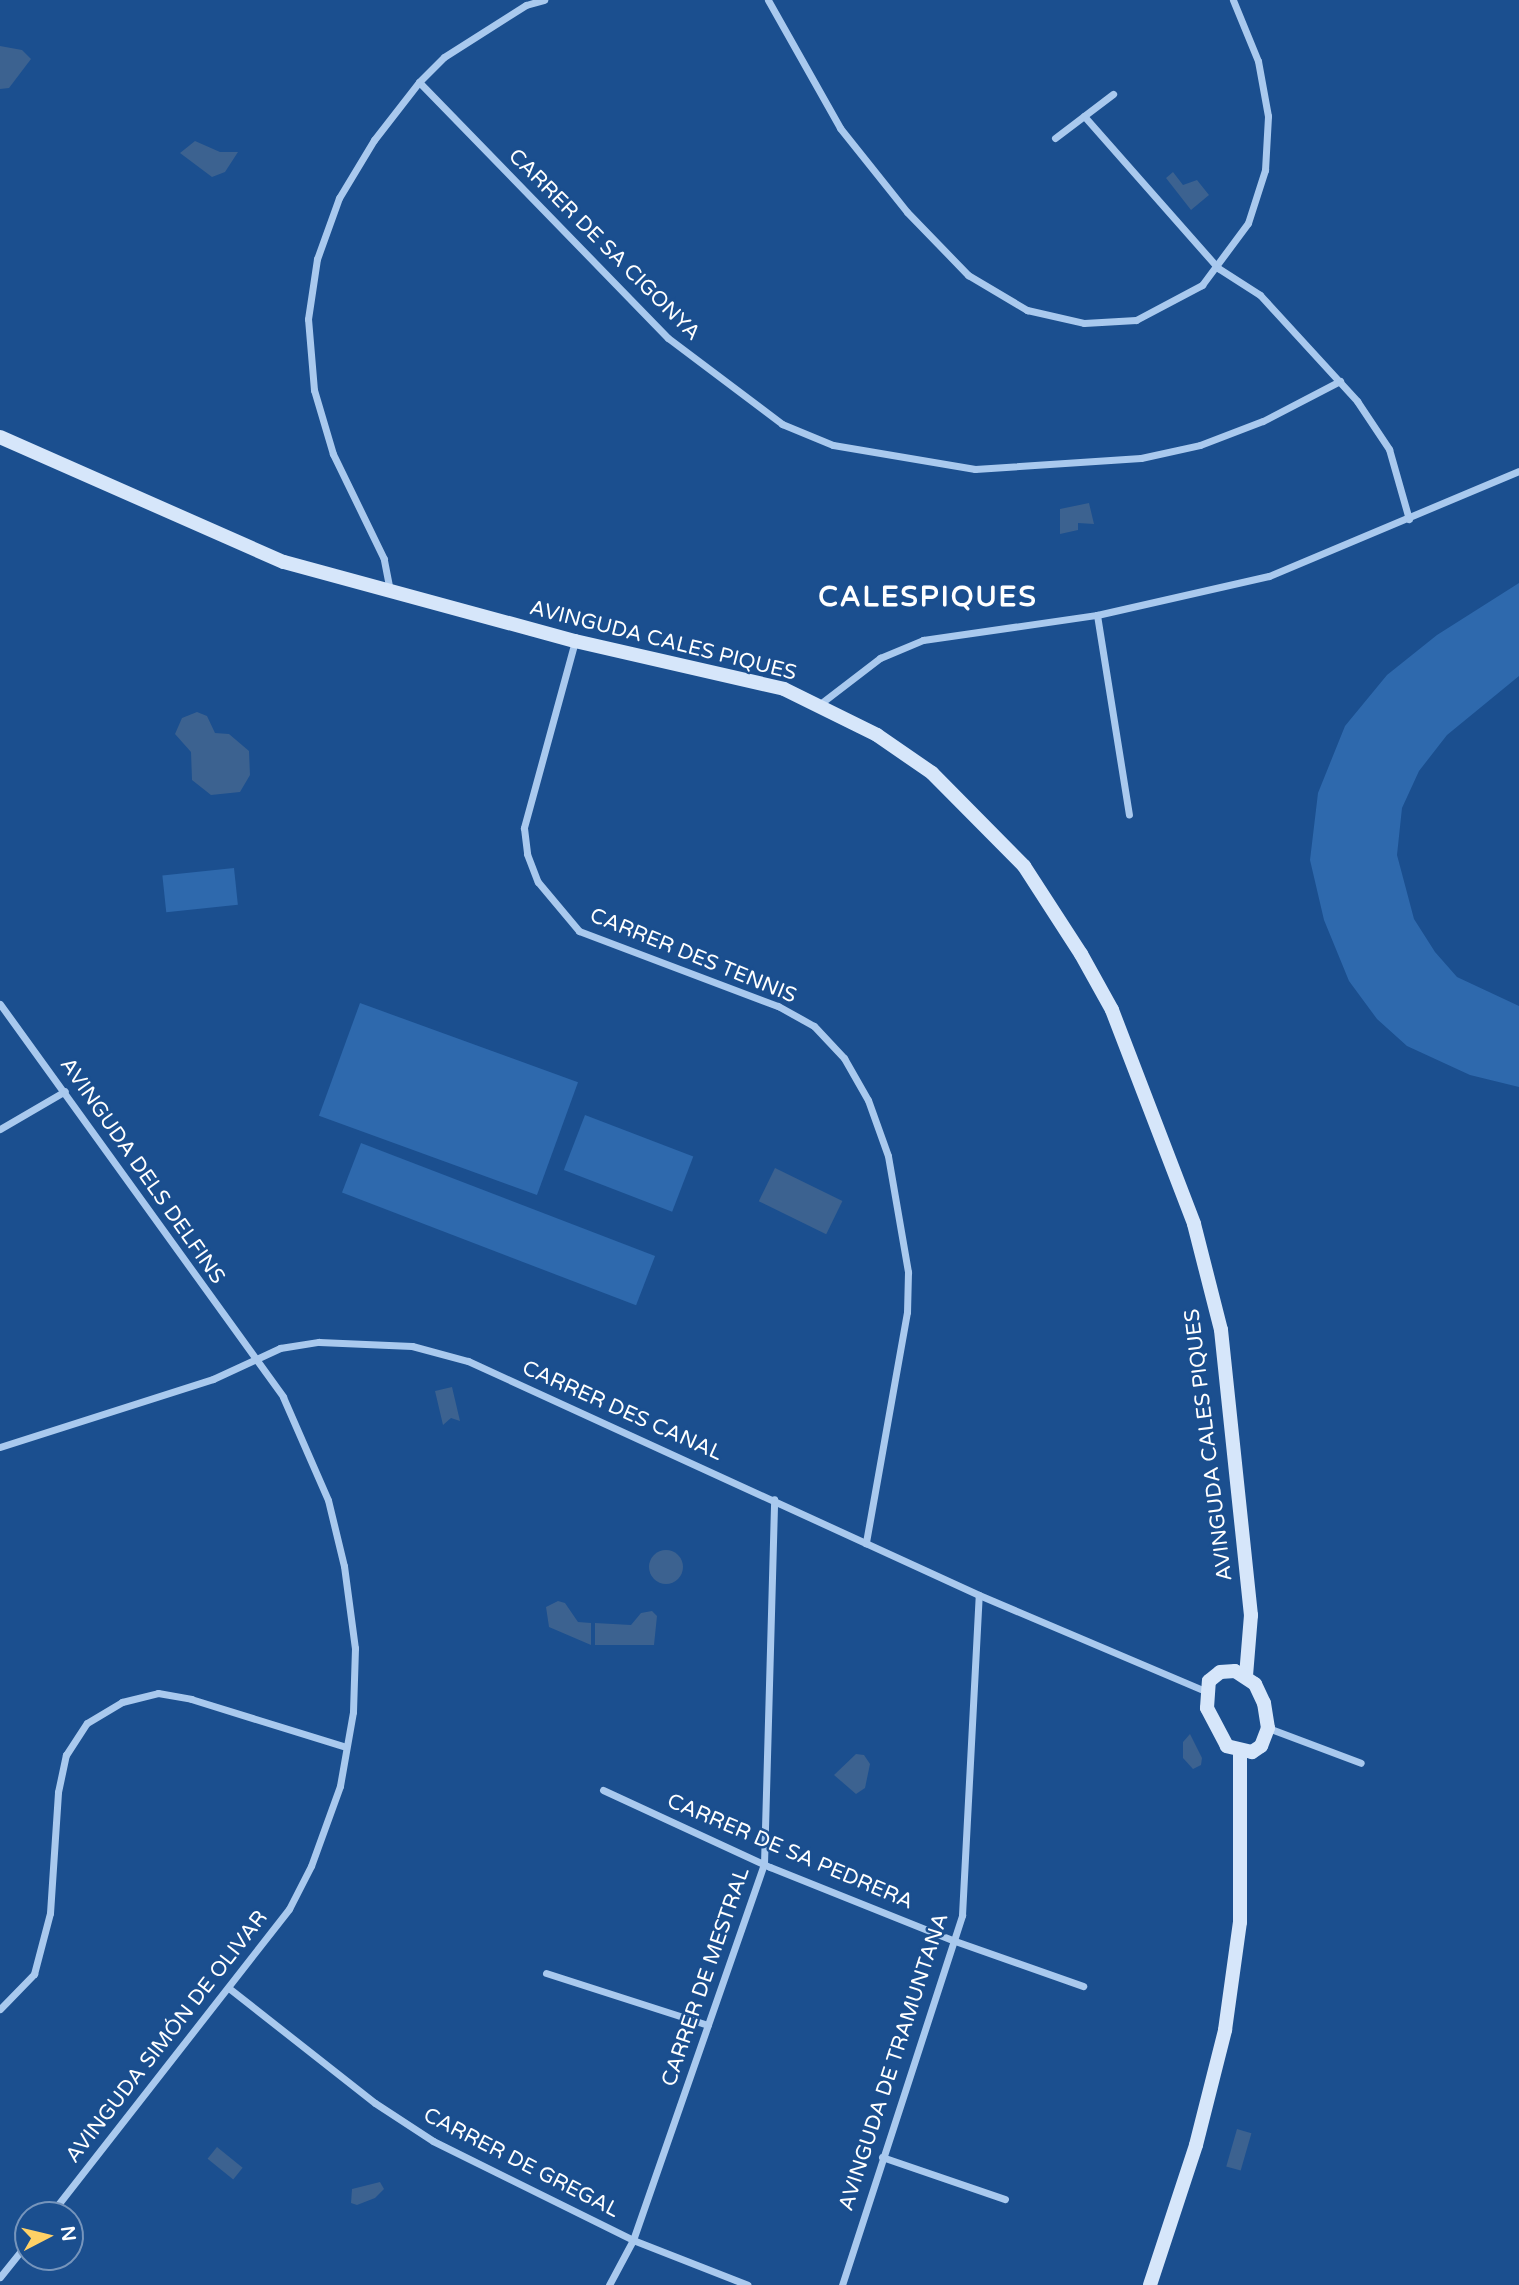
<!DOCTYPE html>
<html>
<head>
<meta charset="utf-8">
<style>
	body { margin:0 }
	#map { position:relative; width:1519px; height:2285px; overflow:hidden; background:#1b4f8f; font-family:"Varela Round",sans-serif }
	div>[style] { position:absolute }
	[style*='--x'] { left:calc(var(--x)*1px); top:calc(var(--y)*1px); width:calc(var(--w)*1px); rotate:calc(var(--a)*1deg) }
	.green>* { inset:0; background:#2e69ad; transform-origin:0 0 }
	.water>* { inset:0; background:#3c6290; transform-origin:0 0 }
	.round { border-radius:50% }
	.street>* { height:7px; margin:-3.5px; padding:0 3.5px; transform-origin:3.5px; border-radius:3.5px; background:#a9c9ee }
	.secondary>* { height:14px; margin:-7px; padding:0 7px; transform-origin:7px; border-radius:7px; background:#d6e6fa }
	span { translate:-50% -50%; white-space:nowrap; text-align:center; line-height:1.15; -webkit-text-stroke:5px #1b4f8f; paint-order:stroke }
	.street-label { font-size:21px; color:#fff }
	.district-label { font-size:28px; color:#fff; font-weight:700; letter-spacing:2px }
	.north { position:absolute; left:14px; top:2201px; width:70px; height:70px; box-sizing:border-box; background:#1b4f8f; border:2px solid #7695bc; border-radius:50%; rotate:83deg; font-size:19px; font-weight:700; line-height:28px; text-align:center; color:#fff }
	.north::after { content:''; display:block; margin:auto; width:24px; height:32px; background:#ffd166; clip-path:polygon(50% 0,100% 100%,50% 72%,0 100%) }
</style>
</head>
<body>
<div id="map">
	<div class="green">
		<div style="clip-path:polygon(1519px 583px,1519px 676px,1447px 735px,1419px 771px,1402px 808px,1397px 855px,1414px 919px,1435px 952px,1457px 977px,1519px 1006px,1519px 1087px,1470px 1075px,1407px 1046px,1377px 1019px,1349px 981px,1324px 920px,1310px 860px,1318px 793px,1345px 726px,1387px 675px,1437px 635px)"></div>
		<div style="left:234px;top:868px;width:37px;height:72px;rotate:84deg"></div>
		<div style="left:360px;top:1003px;width:232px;height:120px;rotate:20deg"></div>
		<div style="left:585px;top:1115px;width:116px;height:59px;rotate:21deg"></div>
		<div style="left:361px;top:1143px;width:315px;height:53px;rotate:21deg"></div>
	</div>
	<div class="water">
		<div style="clip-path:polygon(0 46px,22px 50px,31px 59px,9px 88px,0 89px)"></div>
		<div style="clip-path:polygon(195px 141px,220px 152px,238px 152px,225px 172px,212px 177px,180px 153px)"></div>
		<div style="clip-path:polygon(1173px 172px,1183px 185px,1197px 180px,1209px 195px,1191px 210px,1166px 178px)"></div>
		<div style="clip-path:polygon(1089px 503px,1094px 524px,1078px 523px,1078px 530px,1060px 534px,1060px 509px)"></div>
		<div style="clip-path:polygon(197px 712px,207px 716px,215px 733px,229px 734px,249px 751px,250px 775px,240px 792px,211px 795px,192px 780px,191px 752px,175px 734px,182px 718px)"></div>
		<div style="left:775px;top:1168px;width:75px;height:37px;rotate:26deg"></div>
		<div style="clip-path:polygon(452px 1387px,460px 1421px,451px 1418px,443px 1425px,435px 1391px)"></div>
		<div class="round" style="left:649px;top:1550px;width:34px;height:34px"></div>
		<div style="clip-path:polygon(558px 1601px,565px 1603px,578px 1622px,591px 1623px,591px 1645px,549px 1627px,546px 1607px)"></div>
		<div style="clip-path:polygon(652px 1611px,657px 1616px,654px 1645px,595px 1645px,595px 1623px,631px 1625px,641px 1613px)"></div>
		<div style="clip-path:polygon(1190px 1734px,1202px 1758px,1201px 1765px,1193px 1769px,1183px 1758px,1183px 1742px)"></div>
		<div style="clip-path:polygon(856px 1754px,864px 1755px,870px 1764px,865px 1788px,856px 1794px,834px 1775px)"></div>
		<div style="left:1237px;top:2129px;width:15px;height:39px;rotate:16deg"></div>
		<div style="left:217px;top:2147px;width:33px;height:15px;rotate:39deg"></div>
		<div style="clip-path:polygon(380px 2182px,384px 2189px,375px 2198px,357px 2205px,351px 2203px,352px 2189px)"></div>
	</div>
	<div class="street">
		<div style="--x:768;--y:0;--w:147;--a:60.6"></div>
		<div style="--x:840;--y:128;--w:107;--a:51.4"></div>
		<div style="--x:907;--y:212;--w:88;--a:45.9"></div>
		<div style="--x:968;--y:275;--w:69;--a:30.7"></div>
		<div style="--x:1027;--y:310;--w:58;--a:12.8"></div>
		<div style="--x:1084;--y:323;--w:52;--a:-3.3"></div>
		<div style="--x:1136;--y:320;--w:75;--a:-27.9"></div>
		<div style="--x:1202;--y:285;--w:77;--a:-53.4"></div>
		<div style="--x:1248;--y:223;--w:56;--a:-72.2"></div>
		<div style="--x:1265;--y:170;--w:54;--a:-86.8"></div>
		<div style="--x:1268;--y:116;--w:56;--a:-100.3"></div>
		<div style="--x:1258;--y:61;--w:66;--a:-112.3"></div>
		<div style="--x:419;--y:82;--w:357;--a:45.8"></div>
		<div style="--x:668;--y:338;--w:143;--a:37"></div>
		<div style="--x:782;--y:424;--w:55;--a:22.4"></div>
		<div style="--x:833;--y:445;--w:144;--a:9.6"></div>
		<div style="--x:975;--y:469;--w:166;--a:-3.8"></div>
		<div style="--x:1141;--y:458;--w:60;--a:-12.4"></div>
		<div style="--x:1200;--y:445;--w:67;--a:-20.9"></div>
		<div style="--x:1263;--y:421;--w:87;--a:-27.5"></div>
		<div style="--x:1084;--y:116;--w:203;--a:48.6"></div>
		<div style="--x:1218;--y:268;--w:50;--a:32.7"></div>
		<div style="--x:1260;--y:295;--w:144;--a:47.5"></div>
		<div style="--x:1357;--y:401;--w:58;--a:56.3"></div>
		<div style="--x:1389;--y:449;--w:73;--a:74.1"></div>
		<div style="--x:1055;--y:138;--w:73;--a:-37.2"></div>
		<div style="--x:390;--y:591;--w:33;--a:-101"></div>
		<div style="--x:384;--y:559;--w:117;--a:-115.9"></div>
		<div style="--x:333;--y:454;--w:67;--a:-106.5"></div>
		<div style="--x:314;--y:390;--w:71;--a:-94.8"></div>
		<div style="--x:308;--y:319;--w:61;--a:-81.5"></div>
		<div style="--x:317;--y:259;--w:65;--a:-70.2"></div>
		<div style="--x:339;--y:198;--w:68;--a:-58.9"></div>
		<div style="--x:374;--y:140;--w:73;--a:-52.2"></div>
		<div style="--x:419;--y:82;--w:35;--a:-45"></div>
		<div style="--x:444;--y:57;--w:97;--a:-32.4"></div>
		<div style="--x:526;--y:5;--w:19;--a:-16"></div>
		<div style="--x:1097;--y:615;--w:202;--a:80.9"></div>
		<div style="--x:575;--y:641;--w:194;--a:105.3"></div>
		<div style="--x:524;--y:828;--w:26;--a:83"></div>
		<div style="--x:527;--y:854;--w:30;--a:69"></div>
		<div style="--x:538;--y:882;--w:64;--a:50.1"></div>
		<div style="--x:579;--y:931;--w:213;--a:20.7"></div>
		<div style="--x:778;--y:1006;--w:41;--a:29.1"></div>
		<div style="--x:814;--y:1026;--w:44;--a:46.8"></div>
		<div style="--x:844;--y:1058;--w:48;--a:60.3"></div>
		<div style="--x:868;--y:1100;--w:59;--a:70.3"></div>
		<div style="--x:888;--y:1156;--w:118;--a:80.2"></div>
		<div style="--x:908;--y:1272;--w:40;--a:91.4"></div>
		<div style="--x:907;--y:1312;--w:235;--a:100.1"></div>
		<div style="--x:820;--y:704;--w:76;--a:-37.5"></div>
		<div style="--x:880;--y:658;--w:47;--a:-22.7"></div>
		<div style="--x:923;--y:640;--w:176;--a:-8.2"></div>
		<div style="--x:1097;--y:615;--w:176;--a:-12.8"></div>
		<div style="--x:1269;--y:576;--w:271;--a:-22.8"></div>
		<div style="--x:0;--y:1004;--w:484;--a:54.2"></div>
		<div style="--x:283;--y:1397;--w:112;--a:66.4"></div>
		<div style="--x:328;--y:1500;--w:68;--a:76.4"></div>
		<div style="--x:344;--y:1566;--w:83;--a:82.4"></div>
		<div style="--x:355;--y:1648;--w:64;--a:91.8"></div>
		<div style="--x:353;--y:1712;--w:75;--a:100"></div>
		<div style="--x:340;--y:1786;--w:85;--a:109.9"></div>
		<div style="--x:311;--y:1866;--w:48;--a:117.1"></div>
		<div style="--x:289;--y:1909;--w:388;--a:128"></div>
		<div style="--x:0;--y:1129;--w:75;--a:-30.3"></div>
		<div style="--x:0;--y:1447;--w:224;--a:-17.7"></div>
		<div style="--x:213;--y:1379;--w:74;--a:-24.8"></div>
		<div style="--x:280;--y:1348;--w:39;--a:-9"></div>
		<div style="--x:319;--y:1342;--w:93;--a:2.5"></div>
		<div style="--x:412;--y:1346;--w:58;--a:15"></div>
		<div style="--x:468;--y:1361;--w:562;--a:24.6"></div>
		<div style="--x:979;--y:1595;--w:248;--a:23"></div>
		<div style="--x:1268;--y:1728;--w:99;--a:20.6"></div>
		<div style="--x:603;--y:1790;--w:184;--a:24.8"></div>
		<div style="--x:770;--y:1867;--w:199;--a:21.8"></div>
		<div style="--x:955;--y:1941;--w:136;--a:19.4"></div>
		<div style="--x:546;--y:1973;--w:170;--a:17.8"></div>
		<div style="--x:230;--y:1989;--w:184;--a:38.2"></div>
		<div style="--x:375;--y:2103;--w:69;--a:33.2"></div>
		<div style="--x:433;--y:2141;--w:223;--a:26.3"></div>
		<div style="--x:633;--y:2240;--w:123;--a:21.4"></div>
		<div style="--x:0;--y:2009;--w:49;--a:-45.8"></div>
		<div style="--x:34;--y:1974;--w:63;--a:-75.3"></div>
		<div style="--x:50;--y:1913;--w:121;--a:-86.2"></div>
		<div style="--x:58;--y:1792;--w:38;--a:-78"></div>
		<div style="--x:66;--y:1755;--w:38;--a:-57"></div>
		<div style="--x:87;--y:1723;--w:41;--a:-31"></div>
		<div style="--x:122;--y:1702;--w:37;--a:-14"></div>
		<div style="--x:158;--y:1693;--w:34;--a:10"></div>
		<div style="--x:191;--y:1699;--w:162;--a:17.2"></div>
		<div style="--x:882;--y:2157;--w:130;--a:18.9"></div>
		<div style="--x:0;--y:2277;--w:45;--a:-51.3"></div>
		<div style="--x:609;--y:2285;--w:51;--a:-61.9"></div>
		<div style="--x:633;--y:2240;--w:398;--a:-70.8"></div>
		<div style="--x:764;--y:1864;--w:365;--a:-88.4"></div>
		<div style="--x:842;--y:2285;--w:389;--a:-72"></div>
		<div style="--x:962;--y:1915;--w:320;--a:-87"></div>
	</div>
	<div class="secondary">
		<div style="--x:0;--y:437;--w:310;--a:23.8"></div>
		<div style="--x:284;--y:562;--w:302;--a:15.2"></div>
		<div style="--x:575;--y:641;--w:214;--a:12.9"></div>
		<div style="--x:784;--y:689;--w:104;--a:26.3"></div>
		<div style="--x:877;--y:735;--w:67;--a:34.6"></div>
		<div style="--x:932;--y:773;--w:131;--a:45.3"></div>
		<div style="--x:1024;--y:866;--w:105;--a:57.1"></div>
		<div style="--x:1081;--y:954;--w:64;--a:61"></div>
		<div style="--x:1112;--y:1010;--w:229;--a:69"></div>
		<div style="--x:1194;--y:1224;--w:109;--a:75.7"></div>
		<div style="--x:1221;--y:1330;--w:287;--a:84"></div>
		<div style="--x:1251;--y:1615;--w:61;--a:94.7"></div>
		<div style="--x:1235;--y:1671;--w:24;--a:33"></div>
		<div style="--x:1255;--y:1684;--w:21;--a:65"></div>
		<div style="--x:1264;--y:1703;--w:25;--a:81"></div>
		<div style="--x:1268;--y:1728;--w:19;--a:111"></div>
		<div style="--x:1261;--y:1746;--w:11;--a:146"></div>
		<div style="--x:1252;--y:1752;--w:26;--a:-167"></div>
		<div style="--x:1227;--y:1746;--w:43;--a:-117.8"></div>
		<div style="--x:1207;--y:1708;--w:27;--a:-86"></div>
		<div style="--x:1209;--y:1681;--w:14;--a:-39"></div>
		<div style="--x:1220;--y:1672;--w:15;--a:-4"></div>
		<div style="--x:1150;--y:2285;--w:147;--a:-71.8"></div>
		<div style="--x:1196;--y:2145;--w:119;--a:-75.8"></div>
		<div style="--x:1225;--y:2030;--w:109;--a:-82.1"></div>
		<div style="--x:1240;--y:1922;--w:170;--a:-90"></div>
	</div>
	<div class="street-label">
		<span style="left:604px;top:245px;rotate:45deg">CARRER DE SA CIGONYA</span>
		<span style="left:663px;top:641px;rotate:14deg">AVINGUDA CALES PIQUES</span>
		<span style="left:693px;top:956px;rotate:22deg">CARRER DES TENNIS</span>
		<span style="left:142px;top:1171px;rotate:55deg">AVINGUDA DELS DELFINS</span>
		<span style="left:622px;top:1411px;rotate:24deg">CARRER DES CANAL</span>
		<span style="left:1209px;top:1445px;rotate:-97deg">AVINGUDA CALES PIQUES</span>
		<span style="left:790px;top:1852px;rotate:23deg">CARRER DE SA PEDRERA</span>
		<span style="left:706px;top:1977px;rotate:-71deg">CARRER DE MESTRAL</span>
		<span style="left:167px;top:2037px;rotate:-52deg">AVINGUDA SIMÓN DE OLIVAR</span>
		<span style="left:894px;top:2062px;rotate:-72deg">AVINGUDA DE TRAMUNTANA</span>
		<span style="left:521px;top:2163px;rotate:27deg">CARRER DE GREGAL</span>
	</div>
	<div class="district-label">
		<span style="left:928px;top:597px">CALESPIQUES</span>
	</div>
	<div class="north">N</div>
</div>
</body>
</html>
